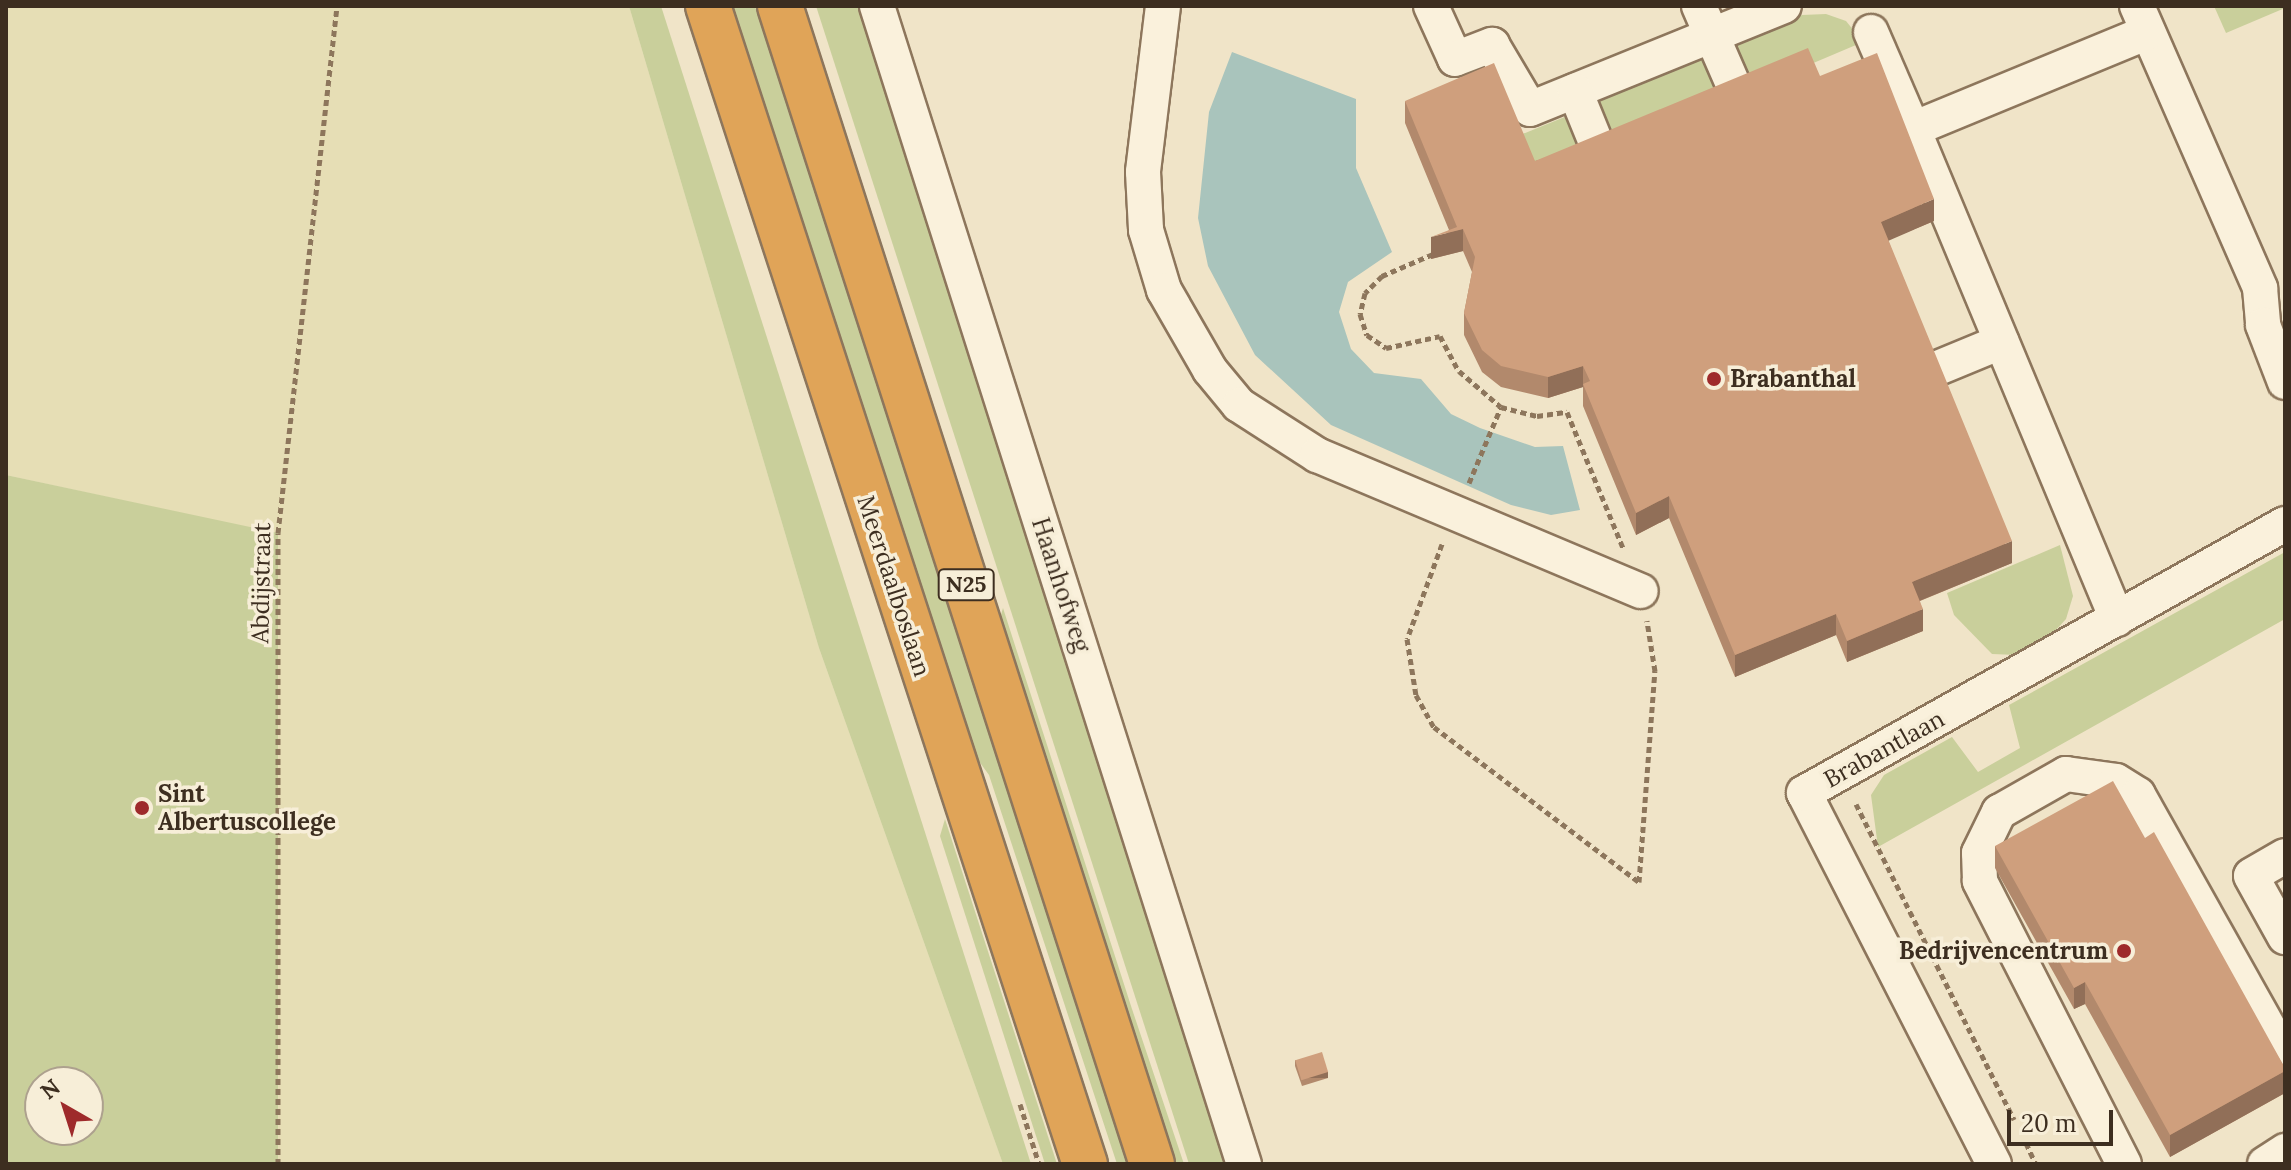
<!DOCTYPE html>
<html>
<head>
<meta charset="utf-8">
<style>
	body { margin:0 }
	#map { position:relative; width:2291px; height:1170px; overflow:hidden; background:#f0e4c8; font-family:Lora,serif }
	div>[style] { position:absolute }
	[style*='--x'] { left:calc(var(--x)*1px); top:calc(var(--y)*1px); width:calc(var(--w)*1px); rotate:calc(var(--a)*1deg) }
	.farmland>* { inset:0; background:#e6deb5 }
	.green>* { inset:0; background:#c9cf9b; transform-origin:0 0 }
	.water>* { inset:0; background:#a9c4bc }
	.path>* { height:5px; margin-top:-2.5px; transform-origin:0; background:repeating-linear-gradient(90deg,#8d765c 0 6px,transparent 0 10px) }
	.roads { filter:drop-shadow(2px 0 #8d765c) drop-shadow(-2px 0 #8d765c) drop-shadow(0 2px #8d765c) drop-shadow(0 -2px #8d765c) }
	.minor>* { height:34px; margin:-17px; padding:0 17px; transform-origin:17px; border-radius:17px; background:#faf1dc }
	.highway>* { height:44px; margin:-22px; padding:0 22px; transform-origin:22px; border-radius:22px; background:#e0a458 }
	.wall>* { inset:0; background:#b2896c }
	.shaded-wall>* { inset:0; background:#916f58; transform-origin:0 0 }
	.building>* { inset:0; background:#cf9f7d; transform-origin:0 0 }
	.dots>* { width:22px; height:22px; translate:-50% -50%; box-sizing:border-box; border:4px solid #f7eed8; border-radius:50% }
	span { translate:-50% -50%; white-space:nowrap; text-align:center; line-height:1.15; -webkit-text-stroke:7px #f7eed8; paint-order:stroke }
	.shield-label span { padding:2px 6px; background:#f7eed8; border:2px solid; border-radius:6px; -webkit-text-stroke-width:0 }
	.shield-label { font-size:22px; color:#3d2e20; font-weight:700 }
	.poi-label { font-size:24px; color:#3d2e20; font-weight:700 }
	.left { translate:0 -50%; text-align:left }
	.right { translate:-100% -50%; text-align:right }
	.street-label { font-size:24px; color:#3d2e20 }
	.frame { position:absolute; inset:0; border:8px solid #3d2e20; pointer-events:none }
	.north { position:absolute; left:24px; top:1066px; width:80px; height:80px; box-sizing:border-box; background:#f7eed8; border:2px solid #ada18e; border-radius:50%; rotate:321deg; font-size:22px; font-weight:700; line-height:32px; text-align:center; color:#3d2e20 }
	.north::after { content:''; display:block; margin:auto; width:28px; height:36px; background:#9e2a2b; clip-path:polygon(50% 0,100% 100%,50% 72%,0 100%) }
	.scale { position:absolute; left:2007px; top:1110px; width:106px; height:36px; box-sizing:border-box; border:4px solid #3d2e20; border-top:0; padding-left:10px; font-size:24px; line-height:28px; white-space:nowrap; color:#3d2e20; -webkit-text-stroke:6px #f7eed8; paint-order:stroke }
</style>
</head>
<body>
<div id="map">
	<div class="farmland">
		<div style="clip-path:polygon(6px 6px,629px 6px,819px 648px,1003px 1164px,278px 1164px,278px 534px,6px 475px)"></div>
	</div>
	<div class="green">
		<div style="clip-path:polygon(629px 6px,661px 6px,1031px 1164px,1003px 1164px,819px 648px)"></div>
		<div style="clip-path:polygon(722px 6px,755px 6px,1131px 1164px,1117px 1164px,989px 775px,960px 735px)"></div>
		<div style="clip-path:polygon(816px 6px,864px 6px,1244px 1164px,1189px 1164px)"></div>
		<div style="clip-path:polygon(2214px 6px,2285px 6px,2285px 8px,2226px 33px)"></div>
		<div style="clip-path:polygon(1826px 14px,1846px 21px,1863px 42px,1750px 90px,1731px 45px,1802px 15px)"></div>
		<div style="left:1706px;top:56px;width:49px;height:123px;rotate:67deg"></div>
		<div style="left:1572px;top:114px;width:48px;height:55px;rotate:68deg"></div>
		<div style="clip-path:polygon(evenodd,6px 475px,278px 533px,278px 1164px,6px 1164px,6px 475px,40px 1082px,88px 1082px,88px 1130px,40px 1130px,40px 1082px)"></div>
		<div style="clip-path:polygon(2060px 545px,2073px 596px,2066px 619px,2046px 641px,2017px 655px,1992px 654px,1954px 615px,1947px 593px)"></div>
		<div style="clip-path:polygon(2285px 552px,2285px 619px,1878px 847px,1871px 795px,1884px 775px,1952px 737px,1978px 772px,2020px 748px,2009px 705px)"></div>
		<div style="clip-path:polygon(1003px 608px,1132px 1009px,1184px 1164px,1172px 1164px,996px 632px)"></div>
		<div style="clip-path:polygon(945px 819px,1057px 1164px,1045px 1164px,1020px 1086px,940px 836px)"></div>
	</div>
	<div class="water">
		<div style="clip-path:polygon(1232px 52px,1356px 99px,1356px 168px,1392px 252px,1348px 282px,1339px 312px,1351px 349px,1374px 373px,1421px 379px,1451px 414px,1480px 428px,1535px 447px,1563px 446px,1580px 510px,1551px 515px,1511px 505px,1331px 425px,1255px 355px,1208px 266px,1198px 218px,1209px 112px)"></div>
	</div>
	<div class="path">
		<div style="--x:1433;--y:254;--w:56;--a:156.7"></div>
		<div style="--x:1382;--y:276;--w:24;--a:135"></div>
		<div style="--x:1365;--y:293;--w:22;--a:103"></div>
		<div style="--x:1360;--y:314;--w:22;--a:72"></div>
		<div style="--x:1367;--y:335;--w:23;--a:34"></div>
		<div style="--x:1386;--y:348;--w:55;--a:-12.5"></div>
		<div style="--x:1440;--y:336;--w:40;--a:62"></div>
		<div style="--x:1459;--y:371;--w:55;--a:40.6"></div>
		<div style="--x:1501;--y:407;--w:37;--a:14"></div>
		<div style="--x:1537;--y:416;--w:30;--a:-8"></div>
		<div style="--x:1567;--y:412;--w:147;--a:67.6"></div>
		<div style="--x:1469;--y:483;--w:82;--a:-67.2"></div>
		<div style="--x:1442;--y:544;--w:101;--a:110.2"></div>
		<div style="--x:1407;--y:639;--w:57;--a:80.9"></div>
		<div style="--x:1416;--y:695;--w:37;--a:61"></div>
		<div style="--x:1434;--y:727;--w:257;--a:37.1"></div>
		<div style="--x:1639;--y:882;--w:212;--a:-85.7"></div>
		<div style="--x:1655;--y:671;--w:51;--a:-99.1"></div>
		<div style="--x:1856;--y:804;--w:353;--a:63.4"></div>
		<div style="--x:1020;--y:1104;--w:63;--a:72.4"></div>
		<div style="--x:2026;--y:1143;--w:23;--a:65"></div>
		<div style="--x:278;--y:1164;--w:631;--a:-90"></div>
		<div style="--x:278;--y:533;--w:530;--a:-83.61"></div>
	</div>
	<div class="roads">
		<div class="minor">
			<div style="--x:877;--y:6;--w:1215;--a:72.42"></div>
			<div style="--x:1163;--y:6;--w:167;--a:96.9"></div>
			<div style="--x:1143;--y:172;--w:58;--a:87"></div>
			<div style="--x:1146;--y:230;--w:63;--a:73.3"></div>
			<div style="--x:1164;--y:290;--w:92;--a:60.1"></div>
			<div style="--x:1210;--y:370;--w:45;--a:50.4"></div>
			<div style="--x:1239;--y:405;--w:93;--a:32.7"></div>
			<div style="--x:1317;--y:455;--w:351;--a:22.8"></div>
			<div style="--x:1431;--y:6;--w:58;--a:65.6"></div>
			<div style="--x:1455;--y:59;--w:40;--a:-21"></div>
			<div style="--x:1492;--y:45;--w:74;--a:59.3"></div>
			<div style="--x:1530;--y:109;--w:274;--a:-22.1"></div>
			<div style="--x:1699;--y:6;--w:100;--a:66.5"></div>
			<div style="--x:2137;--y:6;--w:308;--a:66.4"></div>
			<div style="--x:2260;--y:288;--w:37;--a:85"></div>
			<div style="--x:2263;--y:325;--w:61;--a:68.9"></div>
			<div style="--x:1871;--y:32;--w:106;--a:66.6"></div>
			<div style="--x:1575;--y:91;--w:69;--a:67.9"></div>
			<div style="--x:1933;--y:370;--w:74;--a:-22.4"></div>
			<div style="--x:2117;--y:619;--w:531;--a:-112.6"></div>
			<div style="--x:1913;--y:129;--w:254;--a:-22.4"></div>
			<div style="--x:2285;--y:856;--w:39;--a:150"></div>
			<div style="--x:2251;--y:876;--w:70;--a:60.9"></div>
			<div style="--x:1994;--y:1164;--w:417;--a:-117.1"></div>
			<div style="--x:1804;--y:793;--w:551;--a:-29.22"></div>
			<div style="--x:2124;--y:1164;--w:318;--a:-117"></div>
			<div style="--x:1980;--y:881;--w:28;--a:-92"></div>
			<div style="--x:1979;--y:853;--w:46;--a:-64"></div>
			<div style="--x:1999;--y:812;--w:77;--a:-29.6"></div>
			<div style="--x:2066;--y:774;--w:50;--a:8"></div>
			<div style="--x:2116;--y:781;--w:26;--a:32"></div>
			<div style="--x:2138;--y:795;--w:300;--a:60.7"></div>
			<div style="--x:2265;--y:1164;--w:24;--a:-33"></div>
		</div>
		<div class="highway">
			<div style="--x:708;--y:6;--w:1218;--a:71.97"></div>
			<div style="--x:780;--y:6;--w:1216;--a:72.19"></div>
		</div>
	</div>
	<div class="wall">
		<div style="clip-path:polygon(1820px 76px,1934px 221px,1888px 240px,2012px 563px,1920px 601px,1923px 631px,1847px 662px,1836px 635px,1735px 677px,1669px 518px,1636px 535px,1583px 406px,1583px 387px,1548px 398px,1501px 387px,1482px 372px,1464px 335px,1464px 313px,1472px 272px,1463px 251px,1431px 259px,1449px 230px,1405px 123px,1405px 101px,1535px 161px)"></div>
		<div style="clip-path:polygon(2145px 838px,2285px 1068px,2285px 1093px,2170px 1157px,2085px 1004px,2074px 1009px,1995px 868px,1995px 846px)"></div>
		<div style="clip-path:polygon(1295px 1060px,1328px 1078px,1302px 1086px,1295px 1066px)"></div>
	</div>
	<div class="shaded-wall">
		<div style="clip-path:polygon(1934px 199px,1934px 221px,1881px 244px,1881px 222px)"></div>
		<div style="clip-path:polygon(1463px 229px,1463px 251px,1431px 259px,1431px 237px)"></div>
		<div style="clip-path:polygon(1583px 366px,1583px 387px,1548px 398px,1548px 377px)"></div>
		<div style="clip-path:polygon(1669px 496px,1669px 518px,1636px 535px,1636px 513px)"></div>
		<div style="clip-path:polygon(2012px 541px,2012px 563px,1912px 604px,1912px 582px)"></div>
		<div style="clip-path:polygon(1923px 609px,1923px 631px,1847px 662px,1847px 641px)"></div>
		<div style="clip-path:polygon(1836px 614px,1836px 635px,1735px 677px,1735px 655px)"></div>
		<div style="clip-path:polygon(2085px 982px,2085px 1004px,2074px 1009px,2074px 988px)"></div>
		<div style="clip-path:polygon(2285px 1071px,2285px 1093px,2170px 1157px,2170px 1135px)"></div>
		<div style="left:1328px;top:1072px;width:6px;height:27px;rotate:90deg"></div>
	</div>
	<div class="building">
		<div style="clip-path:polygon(1808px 48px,1820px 76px,1877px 53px,1934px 199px,1881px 222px,2012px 541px,1912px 582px,1923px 609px,1847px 641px,1836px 614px,1735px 655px,1669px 496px,1636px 513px,1583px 384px,1590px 381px,1583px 366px,1548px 377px,1501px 366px,1482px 350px,1464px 313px,1475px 257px,1463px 229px,1431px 237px,1457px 227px,1405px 101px,1494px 63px,1535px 161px)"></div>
		<div style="clip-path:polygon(2113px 781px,2145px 838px,2154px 832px,2285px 1068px,2285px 1071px,2170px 1135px,2085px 982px,2074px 988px,1995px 846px)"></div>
		<div style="left:1322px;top:1052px;width:21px;height:28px;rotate:73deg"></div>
	</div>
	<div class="dots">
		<div style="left:1714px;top:379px;background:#9e2a2b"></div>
		<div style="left:142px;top:808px;background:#9e2a2b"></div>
		<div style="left:2124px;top:951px;background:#9e2a2b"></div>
	</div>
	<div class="shield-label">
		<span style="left:966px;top:585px">N25</span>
	</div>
	<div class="poi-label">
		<span class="left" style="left:1730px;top:379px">Brabanthal</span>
		<span class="left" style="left:158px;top:808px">Sint<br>Albertuscollege</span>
		<span class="right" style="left:2108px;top:951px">Bedrijvencentrum</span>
	</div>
	<div class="street-label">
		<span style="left:261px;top:583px;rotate:-89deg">Abdijstraat</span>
		<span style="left:1061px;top:585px;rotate:72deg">Haanhofweg</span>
		<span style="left:894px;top:586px;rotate:72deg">Meerdaalboslaan</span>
		<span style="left:1884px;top:749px;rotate:-29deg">Brabantlaan</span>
	</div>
	<div class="frame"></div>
	<div class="north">N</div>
	<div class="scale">20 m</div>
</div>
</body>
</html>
